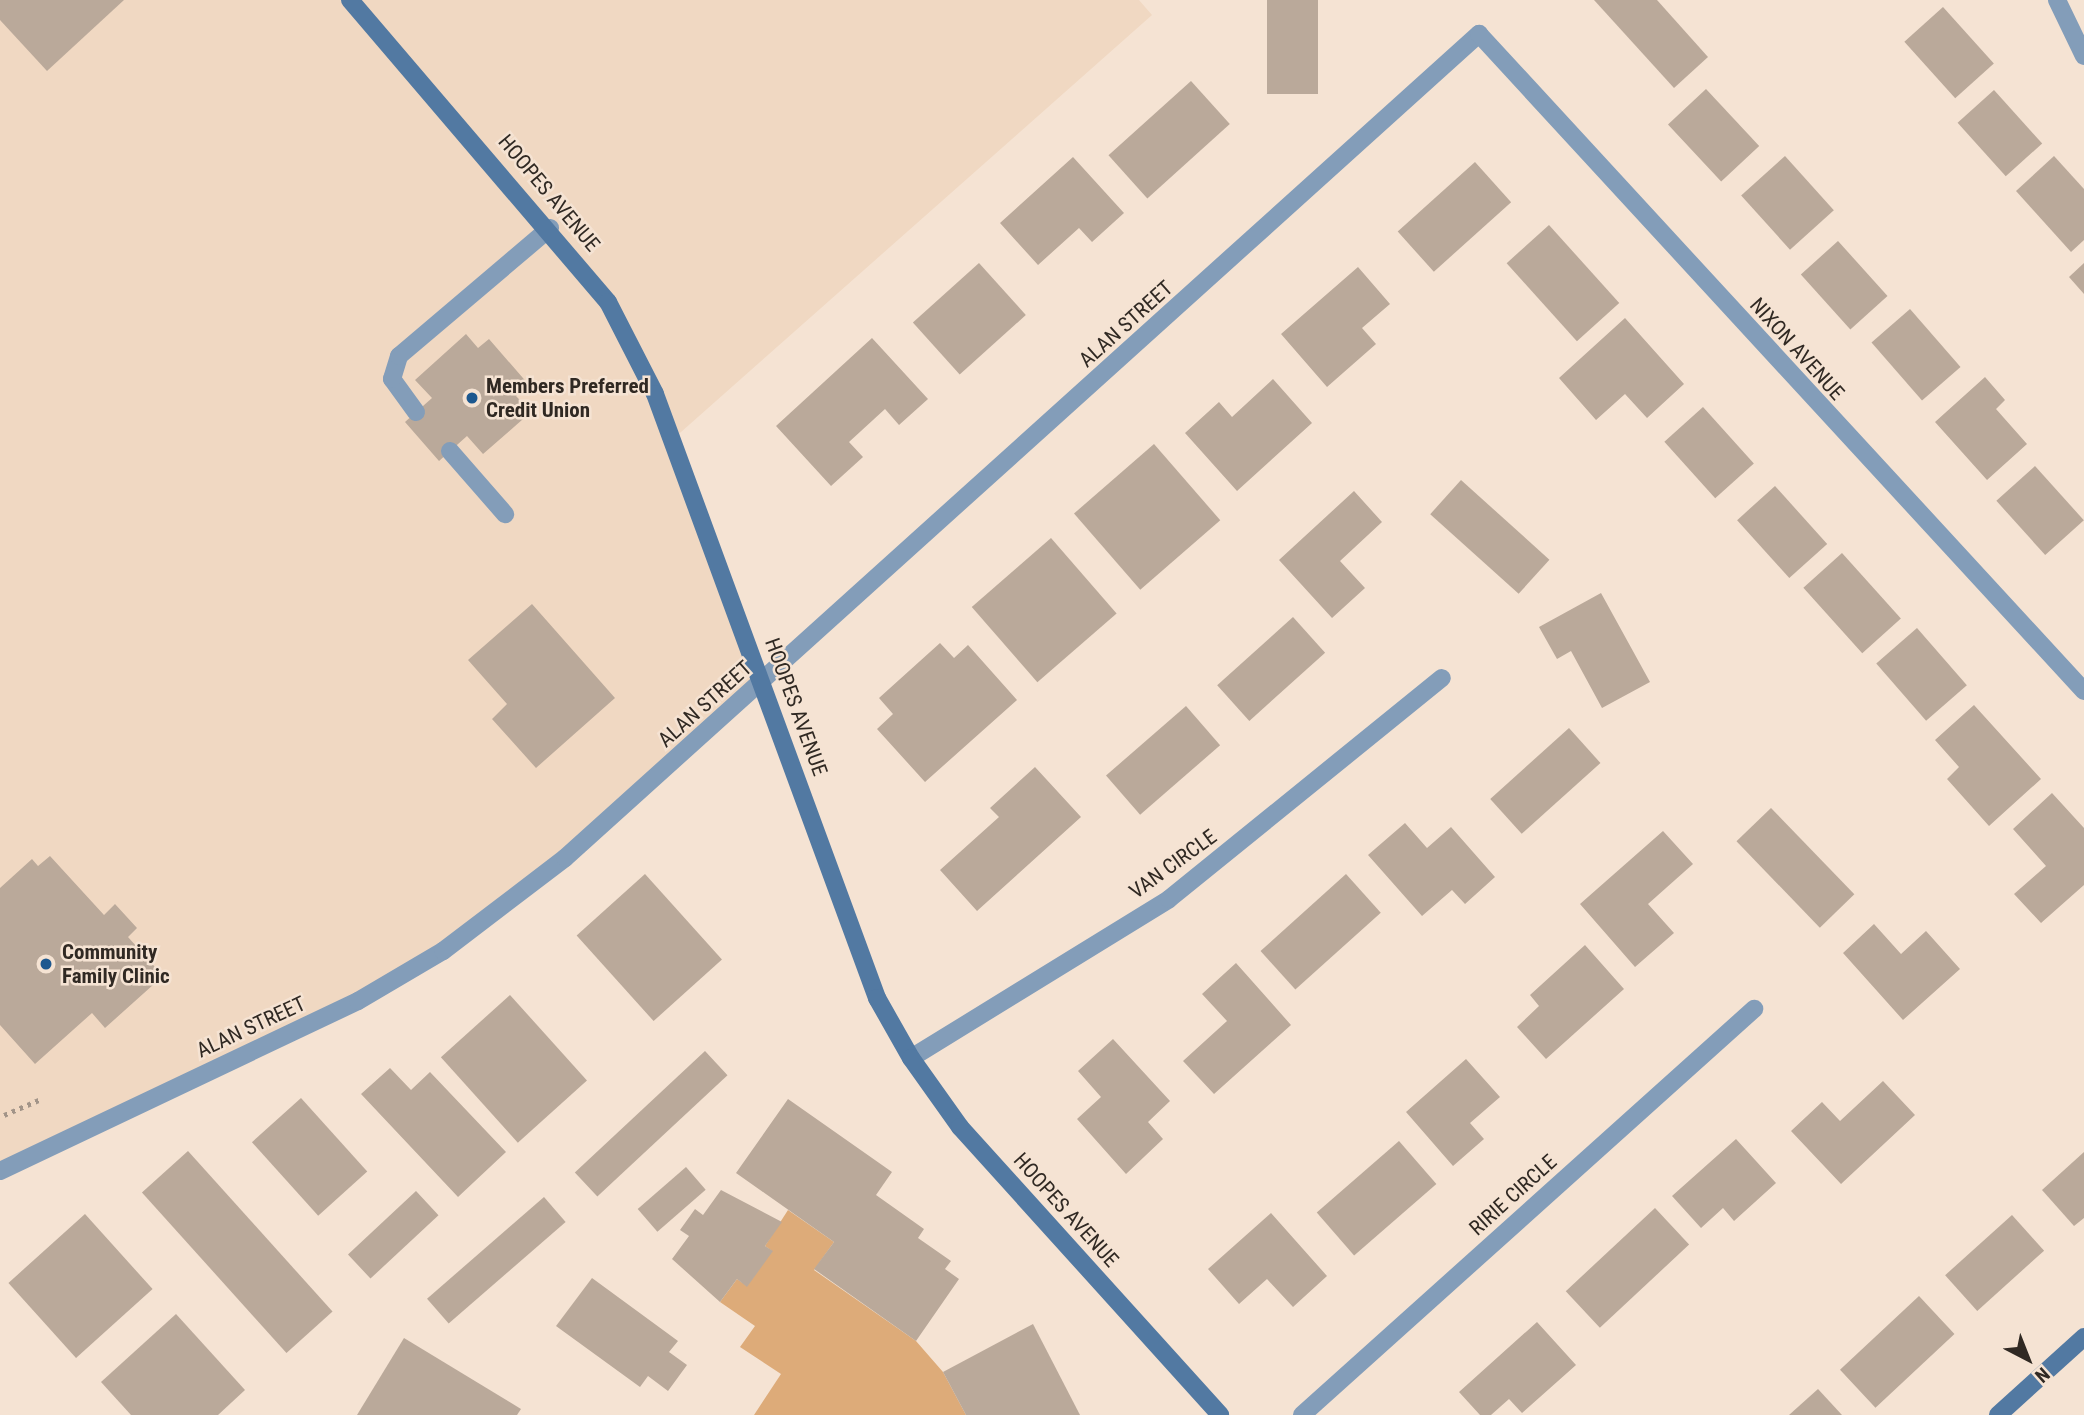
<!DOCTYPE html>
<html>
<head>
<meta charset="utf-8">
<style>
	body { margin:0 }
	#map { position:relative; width:2084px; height:1415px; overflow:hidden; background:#f5e3d3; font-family:"Roboto Condensed",sans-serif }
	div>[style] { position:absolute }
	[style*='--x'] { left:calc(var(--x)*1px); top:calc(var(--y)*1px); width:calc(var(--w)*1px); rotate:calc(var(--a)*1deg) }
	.built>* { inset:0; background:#f0d8c2 }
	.green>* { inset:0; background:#ddab79 }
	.building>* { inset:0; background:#baa99a; transform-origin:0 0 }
	.path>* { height:4.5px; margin-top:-2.25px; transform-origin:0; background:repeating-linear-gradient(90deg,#a29488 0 3.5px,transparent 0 8.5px) }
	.lane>* { height:18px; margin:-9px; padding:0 9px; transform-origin:9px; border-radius:9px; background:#839db9 }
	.street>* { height:18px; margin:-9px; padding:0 9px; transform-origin:9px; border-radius:9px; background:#839db9 }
	.secondary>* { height:18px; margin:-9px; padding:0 9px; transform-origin:9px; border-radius:9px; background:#5279a2 }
	.dots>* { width:19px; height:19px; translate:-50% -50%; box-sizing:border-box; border:4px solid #f5e3d3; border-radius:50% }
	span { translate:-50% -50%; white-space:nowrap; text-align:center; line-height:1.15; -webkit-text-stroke:5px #f5e3d3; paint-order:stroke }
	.street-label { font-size:21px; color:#302923 }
	.poi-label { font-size:21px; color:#302923; font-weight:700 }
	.left { translate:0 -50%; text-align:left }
	.north { position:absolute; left:1993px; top:1324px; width:70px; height:70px; -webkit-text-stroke:5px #f5e3d3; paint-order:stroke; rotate:138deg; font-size:19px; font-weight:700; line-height:28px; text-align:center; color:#302923 }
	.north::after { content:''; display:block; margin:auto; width:24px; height:32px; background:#302923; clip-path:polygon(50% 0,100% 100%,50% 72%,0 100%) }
</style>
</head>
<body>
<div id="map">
	<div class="built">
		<div style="clip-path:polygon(0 0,1139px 0,1152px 15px,672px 440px,764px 682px,443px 951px,0 1171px)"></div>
	</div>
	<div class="green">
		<div style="clip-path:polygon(788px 1210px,834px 1242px,814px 1270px,916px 1341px,943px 1372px,966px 1415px,754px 1415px,781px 1374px,740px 1347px,755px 1326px,720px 1302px,737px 1279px,747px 1286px,772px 1251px,765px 1246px)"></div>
	</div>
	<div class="building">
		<div style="clip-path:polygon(0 0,124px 0,47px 71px,0 20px)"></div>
		<div style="left:1267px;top:0;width:51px;height:94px"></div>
		<div style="clip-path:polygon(1594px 0,1657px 0,1708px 57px,1674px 88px)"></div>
		<div style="left:1943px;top:7px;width:76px;height:52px;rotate:48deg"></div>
		<div style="left:1191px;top:81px;width:58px;height:111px;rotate:48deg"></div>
		<div style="left:1706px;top:89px;width:78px;height:52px;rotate:47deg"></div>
		<div style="left:1994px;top:90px;width:72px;height:49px;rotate:48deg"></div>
		<div style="left:1785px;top:156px;width:73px;height:59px;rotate:48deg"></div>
		<div style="clip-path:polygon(2054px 156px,2084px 189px,2084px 240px,2071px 252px,2016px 191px)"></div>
		<div style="clip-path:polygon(1073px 157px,1124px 213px,1092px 242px,1079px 228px,1038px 265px,1000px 223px)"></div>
		<div style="left:1475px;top:162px;width:54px;height:104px;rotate:48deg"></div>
		<div style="left:1549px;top:225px;width:105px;height:57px;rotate:48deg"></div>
		<div style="left:1838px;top:241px;width:74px;height:50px;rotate:48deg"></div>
		<div style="left:979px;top:263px;width:70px;height:89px;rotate:48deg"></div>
		<div style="clip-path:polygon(2084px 263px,2084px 294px,2069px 277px)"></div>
		<div style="clip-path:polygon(1358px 267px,1390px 304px,1362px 328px,1376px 344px,1327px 387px,1281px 334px)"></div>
		<div style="left:1910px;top:309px;width:77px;height:51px;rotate:49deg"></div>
		<div style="clip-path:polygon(1625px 318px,1684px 384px,1647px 418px,1625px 394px,1596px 420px,1559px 378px)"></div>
		<div style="clip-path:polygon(466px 334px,478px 348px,489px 339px,529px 385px,516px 396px,531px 412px,483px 454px,467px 436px,439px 461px,405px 422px,432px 398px,415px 380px)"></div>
		<div style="clip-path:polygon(872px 338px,928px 399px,899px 425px,885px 409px,849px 442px,863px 457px,831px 486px,776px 426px)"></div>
		<div style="clip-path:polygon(1985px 377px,2005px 400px,1996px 409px,2027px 444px,1987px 480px,1935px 422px)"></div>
		<div style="clip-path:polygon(1273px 379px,1312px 423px,1237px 491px,1185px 433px,1219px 402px,1232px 417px)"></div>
		<div style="left:1703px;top:407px;width:76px;height:52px;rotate:48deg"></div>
		<div style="left:1154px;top:444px;width:101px;height:106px;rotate:49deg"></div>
		<div style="left:2035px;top:466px;width:73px;height:52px;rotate:48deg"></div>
		<div style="left:1461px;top:480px;width:119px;height:46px;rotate:42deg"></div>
		<div style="left:1775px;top:486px;width:78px;height:51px;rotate:48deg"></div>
		<div style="clip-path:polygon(1354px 491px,1382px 522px,1340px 561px,1365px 588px,1332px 618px,1279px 560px)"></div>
		<div style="left:1051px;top:538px;width:100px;height:105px;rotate:49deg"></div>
		<div style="left:1842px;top:553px;width:88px;height:52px;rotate:48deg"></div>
		<div style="clip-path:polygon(1601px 593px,1650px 682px,1602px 708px,1571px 651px,1557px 659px,1539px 627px)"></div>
		<div style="clip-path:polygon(532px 604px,615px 698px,536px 768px,492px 719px,507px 704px,468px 660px)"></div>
		<div style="left:1293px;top:617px;width:48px;height:102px;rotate:48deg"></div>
		<div style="left:1917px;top:628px;width:76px;height:54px;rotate:49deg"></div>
		<div style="clip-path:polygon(940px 643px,954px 658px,968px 645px,1017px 700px,925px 782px,877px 729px,893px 714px,879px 698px)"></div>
		<div style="clip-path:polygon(1974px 705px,2041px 779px,1989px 826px,1947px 779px,1959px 767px,1935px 740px)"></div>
		<div style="left:1186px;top:706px;width:52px;height:106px;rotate:49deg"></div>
		<div style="left:1569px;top:728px;width:47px;height:106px;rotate:48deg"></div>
		<div style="clip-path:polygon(1035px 767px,1081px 817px,977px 911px,940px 870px,999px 817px,990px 808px)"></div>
		<div style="clip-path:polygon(2052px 793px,2084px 828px,2084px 885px,2041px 923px,2014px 894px,2046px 866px,2013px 829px)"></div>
		<div style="left:1771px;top:808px;width:120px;height:48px;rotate:46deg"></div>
		<div style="clip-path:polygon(1405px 823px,1427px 848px,1451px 827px,1495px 877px,1465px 904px,1452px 890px,1422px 916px,1368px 855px)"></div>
		<div style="clip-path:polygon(1663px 831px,1693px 864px,1648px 904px,1674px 933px,1635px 967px,1580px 904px)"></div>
		<div style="clip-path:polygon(50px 856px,104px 915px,115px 904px,137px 928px,128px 937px,163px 976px,105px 1028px,92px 1013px,35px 1064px,0 1025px,0 888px,32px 859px,38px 866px)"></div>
		<div style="left:645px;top:874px;width:115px;height:92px;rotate:48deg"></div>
		<div style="left:1346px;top:874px;width:52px;height:115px;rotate:48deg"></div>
		<div style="clip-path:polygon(1874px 924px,1901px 954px,1926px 931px,1960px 969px,1903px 1020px,1843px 953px)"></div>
		<div style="clip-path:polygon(1585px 945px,1624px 989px,1546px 1059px,1517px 1027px,1539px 1006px,1530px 995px)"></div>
		<div style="clip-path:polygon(1236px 963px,1291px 1025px,1214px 1094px,1183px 1061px,1227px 1021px,1202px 994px)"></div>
		<div style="left:510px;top:995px;width:115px;height:93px;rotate:48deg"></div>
		<div style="clip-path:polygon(1113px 1039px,1170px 1101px,1148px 1122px,1163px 1139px,1126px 1174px,1077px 1119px,1101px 1097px,1078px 1071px)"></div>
		<div style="left:705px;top:1051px;width:33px;height:178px;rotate:47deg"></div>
		<div style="clip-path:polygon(1466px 1059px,1500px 1097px,1470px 1123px,1484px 1139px,1453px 1166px,1406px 1112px)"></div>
		<div style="clip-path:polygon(390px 1068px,411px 1090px,430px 1072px,506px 1152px,458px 1197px,361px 1094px)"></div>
		<div style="clip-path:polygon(1883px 1081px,1915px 1115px,1841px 1184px,1791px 1131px,1822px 1102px,1840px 1121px)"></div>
		<div style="left:301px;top:1098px;width:99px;height:66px;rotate:48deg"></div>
		<div style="clip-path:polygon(788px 1099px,892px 1172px,876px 1195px,924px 1229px,918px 1238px,951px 1261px,945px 1269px,959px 1279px,916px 1341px,814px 1269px,834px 1242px,736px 1173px)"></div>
		<div style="clip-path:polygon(1736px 1139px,1776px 1183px,1734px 1221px,1723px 1208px,1701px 1228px,1672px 1196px)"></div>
		<div style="left:1399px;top:1141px;width:57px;height:109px;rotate:49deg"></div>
		<div style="left:188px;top:1151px;width:216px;height:62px;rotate:48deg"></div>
		<div style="clip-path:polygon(2084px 1152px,2084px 1218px,2074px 1226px,2042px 1190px)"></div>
		<div style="left:686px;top:1167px;width:30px;height:64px;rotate:49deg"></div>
		<div style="clip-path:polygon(721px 1190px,782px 1222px,765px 1246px,773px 1251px,747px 1287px,737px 1279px,720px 1302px,672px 1259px,689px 1236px,680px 1230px,695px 1209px,703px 1215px)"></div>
		<div style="left:416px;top:1191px;width:33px;height:93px;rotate:47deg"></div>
		<div style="left:544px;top:1197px;width:33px;height:155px;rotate:49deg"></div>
		<div style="left:1655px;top:1208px;width:50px;height:122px;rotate:47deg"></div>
		<div style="clip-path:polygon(1271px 1213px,1327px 1276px,1293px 1307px,1267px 1279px,1239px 1304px,1208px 1269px)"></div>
		<div style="left:85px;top:1214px;width:101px;height:103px;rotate:48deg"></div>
		<div style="left:2012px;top:1215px;width:48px;height:90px;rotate:48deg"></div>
		<div style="clip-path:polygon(592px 1278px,678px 1341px,669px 1352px,687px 1365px,668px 1391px,648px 1376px,640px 1387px,556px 1326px)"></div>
		<div style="left:1919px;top:1296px;width:52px;height:108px;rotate:47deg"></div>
		<div style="clip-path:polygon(176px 1314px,245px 1390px,218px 1415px,131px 1415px,101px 1382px)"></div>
		<div style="clip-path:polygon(1537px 1322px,1576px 1365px,1522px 1413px,1509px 1399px,1491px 1415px,1480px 1415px,1459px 1392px)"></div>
		<div style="clip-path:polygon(1033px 1324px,1080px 1415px,966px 1415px,943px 1372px)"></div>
		<div style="clip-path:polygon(404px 1338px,521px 1409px,517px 1415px,357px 1415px)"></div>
		<div style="clip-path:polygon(1818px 1389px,1842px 1415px,1789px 1415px)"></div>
	</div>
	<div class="path">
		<div style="--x:4;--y:1115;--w:40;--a:-23.4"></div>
	</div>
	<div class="lane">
		<div style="--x:416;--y:412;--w:41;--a:-126"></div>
		<div style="--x:392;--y:379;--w:24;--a:-73"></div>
		<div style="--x:399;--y:356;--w:198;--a:-40.3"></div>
		<div style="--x:450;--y:451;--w:84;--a:48.9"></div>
	</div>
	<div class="street">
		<div style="--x:2057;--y:0;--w:62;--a:64.3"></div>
		<div style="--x:911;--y:1058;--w:303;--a:-31.6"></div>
		<div style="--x:1169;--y:899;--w:351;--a:-39"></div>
		<div style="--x:0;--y:1171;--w:396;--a:-25.4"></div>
		<div style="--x:358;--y:1001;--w:99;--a:-30.5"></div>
		<div style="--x:443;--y:951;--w:153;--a:-37.3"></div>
		<div style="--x:565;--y:858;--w:1231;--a:-42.04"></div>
		<div style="--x:1479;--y:34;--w:893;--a:47.36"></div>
		<div style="--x:1302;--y:1415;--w:608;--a:-41.93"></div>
	</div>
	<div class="secondary">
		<div style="--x:350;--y:0;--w:397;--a:49.5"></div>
		<div style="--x:608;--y:302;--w:103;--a:62.9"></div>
		<div style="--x:655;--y:394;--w:644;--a:69.82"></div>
		<div style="--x:877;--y:998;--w:69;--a:60.5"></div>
		<div style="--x:911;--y:1058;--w:85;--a:54.6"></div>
		<div style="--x:960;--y:1127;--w:388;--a:47.9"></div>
		<div style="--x:1998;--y:1415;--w:116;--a:-42.2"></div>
	</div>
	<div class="dots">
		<div style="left:472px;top:398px;background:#1d588f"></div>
		<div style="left:46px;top:964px;background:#1d588f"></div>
	</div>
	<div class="street-label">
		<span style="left:549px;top:193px;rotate:50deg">HOOPES AVENUE</span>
		<span style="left:1126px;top:324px;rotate:-42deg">ALAN STREET</span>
		<span style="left:1797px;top:349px;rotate:48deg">NIXON AVENUE</span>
		<span style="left:705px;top:704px;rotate:-42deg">ALAN STREET</span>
		<span style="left:796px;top:707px;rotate:70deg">HOOPES AVENUE</span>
		<span style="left:1173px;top:864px;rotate:-36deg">VAN CIRCLE</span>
		<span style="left:251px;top:1027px;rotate:-25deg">ALAN STREET</span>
		<span style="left:1513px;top:1195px;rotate:-42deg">RIRIE CIRCLE</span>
		<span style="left:1066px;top:1210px;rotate:48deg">HOOPES AVENUE</span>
	</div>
	<div class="poi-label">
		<span class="left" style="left:486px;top:398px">Members Preferred<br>Credit Union</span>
		<span class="left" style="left:62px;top:964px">Community<br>Family Clinic</span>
	</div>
	<div class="north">N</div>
</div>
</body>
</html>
